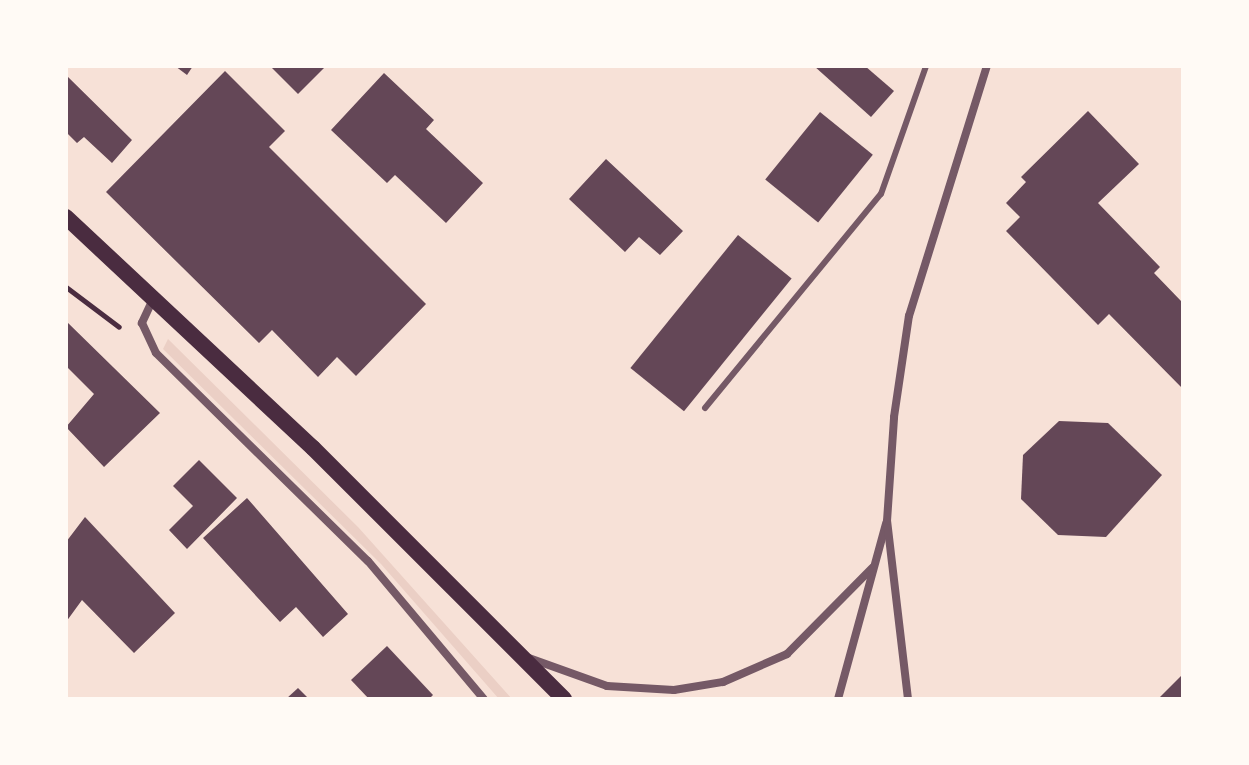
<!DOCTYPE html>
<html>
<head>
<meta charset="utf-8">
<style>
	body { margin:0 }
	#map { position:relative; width:1249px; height:765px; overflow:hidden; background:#f7e1d7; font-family:Lato,sans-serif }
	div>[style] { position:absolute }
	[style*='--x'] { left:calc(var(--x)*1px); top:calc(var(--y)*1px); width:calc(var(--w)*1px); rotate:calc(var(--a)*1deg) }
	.green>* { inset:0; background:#ebcfc5 }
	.building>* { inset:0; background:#644757; transform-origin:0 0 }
	.path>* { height:5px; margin:-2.5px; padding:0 2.5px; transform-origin:2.5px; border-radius:2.5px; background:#4a2c40 }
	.service>* { height:6px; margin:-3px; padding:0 3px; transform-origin:3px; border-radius:3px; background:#755966 }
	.minor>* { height:8px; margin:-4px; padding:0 4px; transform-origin:4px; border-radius:4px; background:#755966 }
	.secondary>* { height:16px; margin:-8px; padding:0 8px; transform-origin:8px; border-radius:8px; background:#4a2c40 }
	span { translate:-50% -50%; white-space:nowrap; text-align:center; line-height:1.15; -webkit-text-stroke:8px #fffaf5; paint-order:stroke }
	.frame { position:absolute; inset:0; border:68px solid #fffaf5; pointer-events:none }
</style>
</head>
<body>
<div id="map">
	<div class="green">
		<div style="clip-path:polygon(168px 339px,358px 527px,512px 699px,499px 699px,381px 564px,163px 349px)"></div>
	</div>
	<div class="building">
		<div style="clip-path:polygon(175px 66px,193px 66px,187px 75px)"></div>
		<div style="clip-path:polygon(270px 66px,326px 66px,298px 94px)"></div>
		<div style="clip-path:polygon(814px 66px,865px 66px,894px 91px,871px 117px)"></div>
		<div style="clip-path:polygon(225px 71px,285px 131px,269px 147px,426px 304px,356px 376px,337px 357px,318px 377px,272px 330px,259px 343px,106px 192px)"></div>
		<div style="clip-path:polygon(384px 73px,434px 120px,426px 129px,483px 183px,446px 223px,395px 175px,387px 183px,331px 130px)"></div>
		<div style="clip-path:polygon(66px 75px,132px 140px,112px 163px,84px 137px,77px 143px,66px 132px)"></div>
		<div style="clip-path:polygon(1088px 111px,1139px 164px,1098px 203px,1160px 267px,1154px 273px,1181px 301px,1183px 389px,1109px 314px,1098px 325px,1006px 231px,1020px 217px,1006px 203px,1026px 182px,1021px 177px)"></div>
		<div style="left:820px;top:112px;width:68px;height:87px;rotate:39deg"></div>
		<div style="clip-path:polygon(606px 159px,683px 231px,660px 255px,639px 237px,625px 252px,569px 199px)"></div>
		<div style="left:738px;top:235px;width:69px;height:171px;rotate:39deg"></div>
		<div style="clip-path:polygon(66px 321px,160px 413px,104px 467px,66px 427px,94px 394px,66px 366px)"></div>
		<div style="clip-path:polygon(1059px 421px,1108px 423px,1162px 475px,1106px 537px,1058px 535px,1021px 499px,1023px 455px)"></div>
		<div style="clip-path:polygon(199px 460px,237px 498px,187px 549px,169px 530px,193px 506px,173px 486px)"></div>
		<div style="clip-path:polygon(247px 498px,348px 614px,323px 637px,296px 607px,280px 622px,203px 538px)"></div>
		<div style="clip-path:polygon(85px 517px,175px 613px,134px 653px,82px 600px,66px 622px,66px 542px)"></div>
		<div style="clip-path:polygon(387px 646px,433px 695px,429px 699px,369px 699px,351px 680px)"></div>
		<div style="clip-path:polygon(1183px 674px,1183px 699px,1158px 699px)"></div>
		<div style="clip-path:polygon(298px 688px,309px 699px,286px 699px)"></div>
	</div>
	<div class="path">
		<div style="--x:66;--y:287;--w:66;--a:37"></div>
	</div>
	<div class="service">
		<div style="--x:705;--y:408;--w:277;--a:-50.6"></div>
		<div style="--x:881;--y:194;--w:136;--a:-70.6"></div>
	</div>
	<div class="minor">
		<div style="--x:154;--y:297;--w:29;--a:115"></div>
		<div style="--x:142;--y:323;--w:33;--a:65"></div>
		<div style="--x:156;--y:353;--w:297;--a:44.5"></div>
		<div style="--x:368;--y:561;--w:180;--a:50"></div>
		<div style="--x:529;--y:658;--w:83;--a:19.7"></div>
		<div style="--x:607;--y:686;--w:67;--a:3.4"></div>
		<div style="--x:674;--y:690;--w:50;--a:-9.3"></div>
		<div style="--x:723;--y:682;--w:70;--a:-23.6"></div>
		<div style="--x:787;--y:654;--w:121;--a:-45.3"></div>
		<div style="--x:838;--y:699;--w:182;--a:-74.7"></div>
		<div style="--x:908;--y:699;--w:179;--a:-96.7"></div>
		<div style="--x:887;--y:521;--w:104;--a:-86.1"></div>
		<div style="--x:894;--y:417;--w:102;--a:-81.6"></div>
		<div style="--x:909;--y:316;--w:262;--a:-72.7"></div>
	</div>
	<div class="secondary">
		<div style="--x:66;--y:217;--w:338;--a:43.1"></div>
		<div style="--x:313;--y:448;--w:355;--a:45"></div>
	</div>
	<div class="frame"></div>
</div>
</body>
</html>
